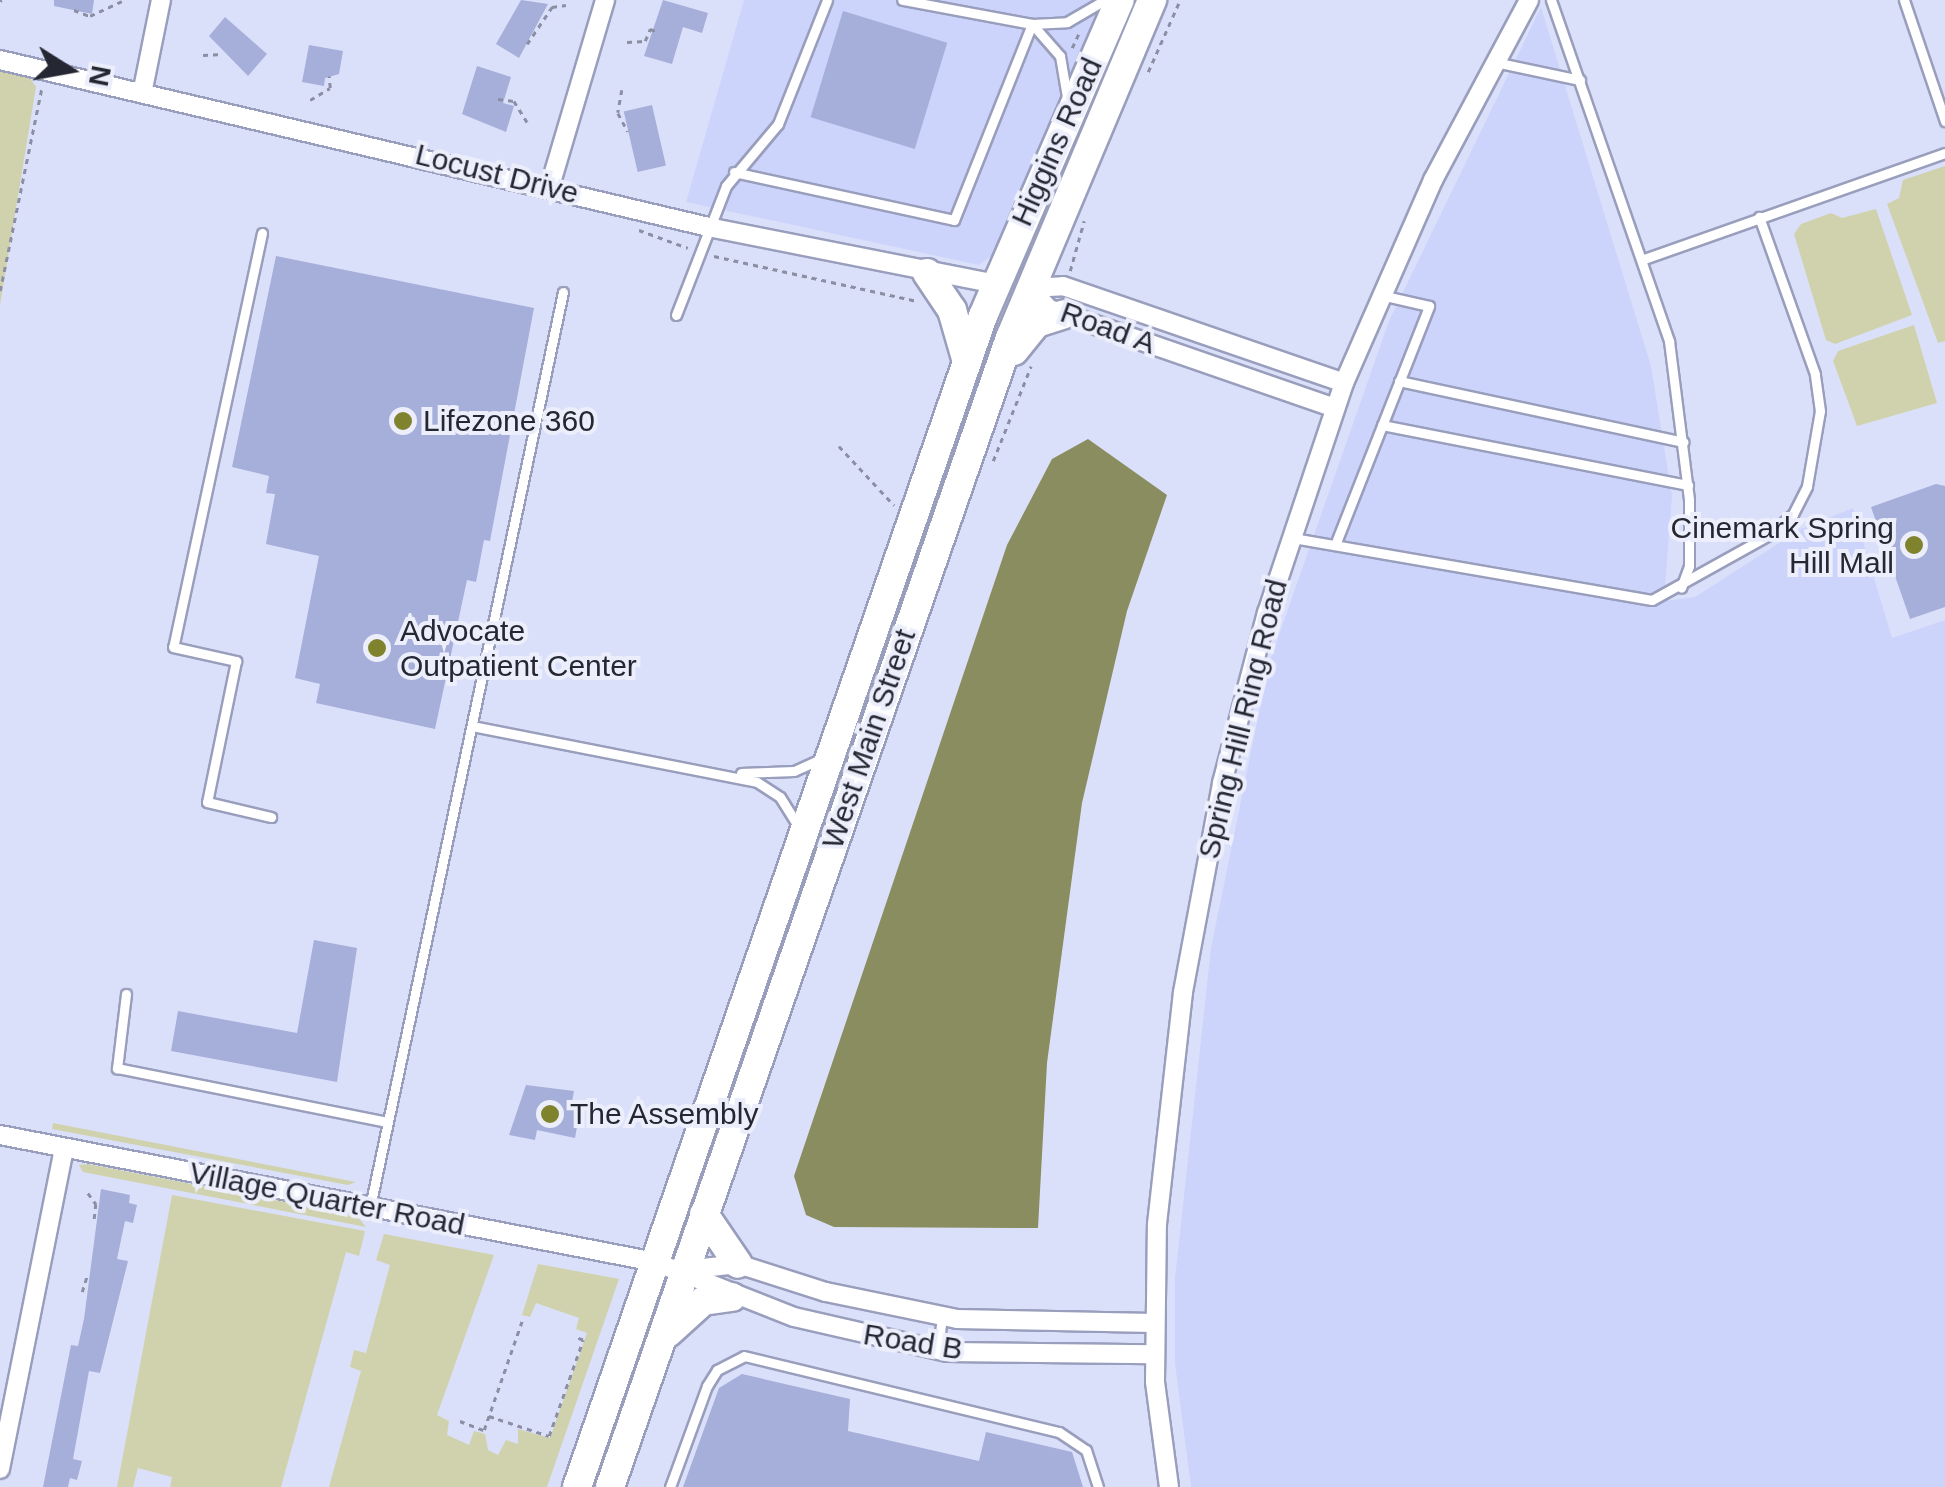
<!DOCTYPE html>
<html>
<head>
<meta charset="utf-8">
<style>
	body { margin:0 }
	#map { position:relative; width:1945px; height:1487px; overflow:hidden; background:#dbe0fa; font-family:Helvetica,sans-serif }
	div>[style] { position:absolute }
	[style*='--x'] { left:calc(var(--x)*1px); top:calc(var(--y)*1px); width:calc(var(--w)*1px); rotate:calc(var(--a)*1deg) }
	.built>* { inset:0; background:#cdd4fc }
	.green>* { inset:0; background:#cfd2ac }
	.water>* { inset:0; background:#8a8d5f }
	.building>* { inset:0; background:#a6aeda; transform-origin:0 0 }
	.path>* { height:2.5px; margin-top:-1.25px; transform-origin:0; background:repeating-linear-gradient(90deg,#8c8fa3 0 5px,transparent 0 10px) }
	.roads { filter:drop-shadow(2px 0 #999ebc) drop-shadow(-2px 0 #999ebc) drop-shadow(0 2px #999ebc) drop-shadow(0 -2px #999ebc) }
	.service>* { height:9px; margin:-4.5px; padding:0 4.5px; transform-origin:4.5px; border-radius:4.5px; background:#fff }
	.minor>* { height:18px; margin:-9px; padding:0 9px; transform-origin:9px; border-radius:9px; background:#fff }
	.primary>* { height:28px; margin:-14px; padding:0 14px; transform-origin:14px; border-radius:14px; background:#fff }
	.dots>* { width:28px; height:28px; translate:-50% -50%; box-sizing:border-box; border:5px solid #eceefb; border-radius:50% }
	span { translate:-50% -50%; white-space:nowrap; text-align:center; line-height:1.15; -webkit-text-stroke:8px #eceefb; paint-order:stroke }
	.street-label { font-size:30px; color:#252733 }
	.poi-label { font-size:30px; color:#252733 }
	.left { translate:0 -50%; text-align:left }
	.right { translate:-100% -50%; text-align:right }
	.north { position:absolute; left:20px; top:20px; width:100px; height:100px; -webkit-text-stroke:8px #eceefb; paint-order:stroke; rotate:101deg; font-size:28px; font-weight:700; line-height:40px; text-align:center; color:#252733 }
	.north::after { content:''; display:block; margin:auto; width:35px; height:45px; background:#252733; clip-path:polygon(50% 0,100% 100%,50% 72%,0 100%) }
</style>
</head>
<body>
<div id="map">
	<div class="built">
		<div style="clip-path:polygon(744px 0,1107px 0,996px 252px,979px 265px,686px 202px)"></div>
		<div style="clip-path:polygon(1541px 7px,1651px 366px,1672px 496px,1664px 601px,1695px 597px,1801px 529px,1853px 508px,1892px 638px,1945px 620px,1945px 1487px,1191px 1487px,1175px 1364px,1175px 1278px,1211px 948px,1269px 663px,1389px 321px)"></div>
	</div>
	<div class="green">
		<div style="clip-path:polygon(0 71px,29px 77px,36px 87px,0 305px)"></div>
		<div style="clip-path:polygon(1945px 166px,1945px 341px,1938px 343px,1887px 204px,1899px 198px,1903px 180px)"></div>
		<div style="clip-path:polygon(1876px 209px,1912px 315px,1835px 344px,1826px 340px,1794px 234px,1801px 224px,1831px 213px,1842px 218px)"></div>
		<div style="clip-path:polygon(1914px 325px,1937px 403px,1857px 426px,1833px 361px,1838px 351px)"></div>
		<div style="clip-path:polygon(53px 1123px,356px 1182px,348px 1185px,52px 1129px)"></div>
		<div style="clip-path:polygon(88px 1164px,357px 1216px,366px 1227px,83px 1172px,79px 1165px)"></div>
		<div style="clip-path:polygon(172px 1195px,365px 1231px,359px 1256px,346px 1252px,281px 1487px,170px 1487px,172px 1477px,138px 1468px,133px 1487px,117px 1487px)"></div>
		<div style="clip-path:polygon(384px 1234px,494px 1255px,437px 1415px,449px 1421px,447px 1435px,469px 1445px,474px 1431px,485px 1434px,488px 1450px,498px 1455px,506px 1440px,518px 1444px,518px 1429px,550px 1438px,587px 1333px,576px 1329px,579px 1318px,536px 1303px,530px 1317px,522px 1315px,538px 1264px,619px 1279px,547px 1487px,329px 1487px,361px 1371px,350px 1367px,354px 1350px,366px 1353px,390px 1265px,376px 1260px)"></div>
	</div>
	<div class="water">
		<div style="clip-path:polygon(1088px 439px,1167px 495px,1127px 611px,1082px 803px,1047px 1063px,1038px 1228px,834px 1227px,806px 1215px,794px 1176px,1007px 545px,1052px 459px)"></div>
	</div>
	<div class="building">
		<div style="clip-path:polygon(54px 0,94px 0,92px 14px,54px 6px)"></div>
		<div style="clip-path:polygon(521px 0,548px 4px,519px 58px,496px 44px)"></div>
		<div style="clip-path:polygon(663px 0,708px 13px,702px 33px,683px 27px,672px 64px,644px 56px)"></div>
		<div style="left:843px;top:11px;width:109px;height:111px;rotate:17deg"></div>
		<div style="clip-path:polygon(225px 17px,267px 54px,248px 76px,209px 36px)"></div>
		<div style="clip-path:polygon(309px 45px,343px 51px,339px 74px,325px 78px,324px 86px,302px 82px)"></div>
		<div style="clip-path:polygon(477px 66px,511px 77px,503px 103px,514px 106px,506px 132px,462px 114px)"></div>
		<div style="left:652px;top:105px;width:62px;height:29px;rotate:77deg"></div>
		<div style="clip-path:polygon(276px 256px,534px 308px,490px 541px,484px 540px,476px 582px,467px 580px,435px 729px,316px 703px,320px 684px,295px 678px,319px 556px,266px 544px,275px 494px,266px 493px,269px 476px,232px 467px)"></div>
		<div style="clip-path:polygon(1936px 484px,1945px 486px,1945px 607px,1910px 619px,1871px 507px)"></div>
		<div style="clip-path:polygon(314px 940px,357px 948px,337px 1082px,171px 1051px,178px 1011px,297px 1033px)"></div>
		<div style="clip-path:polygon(526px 1085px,574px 1091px,571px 1108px,580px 1110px,575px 1138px,537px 1130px,535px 1140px,509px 1135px)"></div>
		<div style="clip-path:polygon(101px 1189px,130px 1195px,129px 1203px,137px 1205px,133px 1223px,125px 1221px,117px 1259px,128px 1261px,100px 1373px,89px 1371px,73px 1459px,82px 1461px,77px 1480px,70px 1478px,68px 1487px,43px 1487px,71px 1345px,78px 1346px,84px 1319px)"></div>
		<div style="clip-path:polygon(742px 1374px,850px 1399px,848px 1431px,979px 1461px,986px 1432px,1072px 1452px,1083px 1487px,683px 1487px,719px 1388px)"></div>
	</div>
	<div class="path">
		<div style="--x:0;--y:1;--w:2;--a:-27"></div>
		<div style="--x:74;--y:10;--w:17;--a:21"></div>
		<div style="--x:90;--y:16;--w:38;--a:-25"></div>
		<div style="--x:627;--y:42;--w:18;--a:-3"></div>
		<div style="--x:645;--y:41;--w:13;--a:-67"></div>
		<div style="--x:650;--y:29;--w:6;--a:18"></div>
		<div style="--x:527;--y:44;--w:45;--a:-56"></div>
		<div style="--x:552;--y:7;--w:14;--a:-8"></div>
		<div style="--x:1072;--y:48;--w:17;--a:-65"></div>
		<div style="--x:203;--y:55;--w:20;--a:-3"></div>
		<div style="--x:1148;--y:72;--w:79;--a:-66"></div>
		<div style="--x:622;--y:90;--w:23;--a:100"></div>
		<div style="--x:618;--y:113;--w:21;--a:62"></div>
		<div style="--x:498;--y:99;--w:16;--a:7"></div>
		<div style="--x:514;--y:101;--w:28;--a:58"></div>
		<div style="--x:310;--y:100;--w:23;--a:-31"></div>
		<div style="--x:330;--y:88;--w:12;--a:-95"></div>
		<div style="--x:639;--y:230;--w:52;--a:20.2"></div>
		<div style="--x:714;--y:256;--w:208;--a:12.5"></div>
		<div style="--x:1070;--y:271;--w:52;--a:-74.4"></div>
		<div style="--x:0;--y:291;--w:208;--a:-78.4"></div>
		<div style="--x:839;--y:446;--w:81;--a:47"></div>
		<div style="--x:993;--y:461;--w:102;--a:-68.2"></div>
		<div style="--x:88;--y:1193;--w:14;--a:54"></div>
		<div style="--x:96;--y:1204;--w:19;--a:96"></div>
		<div style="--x:82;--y:1292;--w:17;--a:-73"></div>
		<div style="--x:489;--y:1416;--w:63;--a:18.4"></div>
		<div style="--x:549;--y:1436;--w:102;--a:-70.5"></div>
		<div style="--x:583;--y:1340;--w:6;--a:-162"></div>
		<div style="--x:460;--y:1421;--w:26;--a:21"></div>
		<div style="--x:484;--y:1430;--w:119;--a:-70.8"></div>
	</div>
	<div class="roads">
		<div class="service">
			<div style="--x:1551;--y:0;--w:361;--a:70.9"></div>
			<div style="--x:1669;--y:341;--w:160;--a:82.8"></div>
			<div style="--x:1689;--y:500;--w:66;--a:90"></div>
			<div style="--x:1689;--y:566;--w:23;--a:110"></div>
			<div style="--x:1904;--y:0;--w:128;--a:71.3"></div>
			<div style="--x:1495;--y:62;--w:87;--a:12"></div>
			<div style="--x:1067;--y:97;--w:42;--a:-99.7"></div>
			<div style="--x:1060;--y:56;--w:43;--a:-131.2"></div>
			<div style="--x:1032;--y:24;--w:35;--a:-3"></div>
			<div style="--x:1067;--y:22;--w:44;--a:-30.1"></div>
			<div style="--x:734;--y:172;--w:225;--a:12.3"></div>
			<div style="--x:954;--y:220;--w:211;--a:-68.3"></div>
			<div style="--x:1032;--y:24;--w:132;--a:-169.5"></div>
			<div style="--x:262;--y:233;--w:423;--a:102.1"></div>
			<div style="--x:173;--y:647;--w:65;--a:12.5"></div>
			<div style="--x:236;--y:661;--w:144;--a:101.6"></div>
			<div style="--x:207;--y:802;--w:66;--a:13.2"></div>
			<div style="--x:1644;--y:259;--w:319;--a:-19.4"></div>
			<div style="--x:676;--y:315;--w:138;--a:-68.8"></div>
			<div style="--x:726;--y:186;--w:81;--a:-50"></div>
			<div style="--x:778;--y:124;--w:133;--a:-68.4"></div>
			<div style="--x:1399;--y:381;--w:291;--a:12.1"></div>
			<div style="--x:1382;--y:425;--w:312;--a:11.1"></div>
			<div style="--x:1293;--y:538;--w:364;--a:9.8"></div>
			<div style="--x:1652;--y:600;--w:134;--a:-29.1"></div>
			<div style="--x:1769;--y:535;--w:32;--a:-41"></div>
			<div style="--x:1793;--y:514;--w:31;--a:-63"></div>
			<div style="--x:1807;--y:486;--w:76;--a:-80.2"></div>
			<div style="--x:1820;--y:411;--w:37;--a:-98"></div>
			<div style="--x:1815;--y:374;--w:167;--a:-109.6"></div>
			<div style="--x:1335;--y:545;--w:257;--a:-68.5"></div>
			<div style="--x:1429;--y:306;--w:49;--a:-167.1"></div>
			<div style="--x:472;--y:726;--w:290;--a:11.1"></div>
			<div style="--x:757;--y:782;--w:27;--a:33"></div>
			<div style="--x:780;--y:797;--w:36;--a:58"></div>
			<div style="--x:741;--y:773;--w:53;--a:-2.2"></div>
			<div style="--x:794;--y:771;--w:32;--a:-24"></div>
			<div style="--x:126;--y:994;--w:75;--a:96.9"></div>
			<div style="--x:117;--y:1068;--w:275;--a:11.3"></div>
			<div style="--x:370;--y:1207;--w:935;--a:-78.09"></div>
			<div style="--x:938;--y:1349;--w:32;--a:-83"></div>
			<div style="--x:670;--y:1487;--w:108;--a:-69.9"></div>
			<div style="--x:707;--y:1386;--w:19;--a:-58"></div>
			<div style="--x:717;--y:1370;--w:30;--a:-27"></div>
			<div style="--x:744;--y:1356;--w:324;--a:13.6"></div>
			<div style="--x:1059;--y:1432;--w:32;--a:34"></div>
			<div style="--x:1086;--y:1450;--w:39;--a:72"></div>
		</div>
		<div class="minor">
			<div style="--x:0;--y:60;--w:733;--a:13.26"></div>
			<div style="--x:713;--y:228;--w:288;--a:11.2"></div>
			<div style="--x:143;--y:89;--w:91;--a:-78.6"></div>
			<div style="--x:550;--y:186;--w:194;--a:-73.5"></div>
			<div style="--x:1335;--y:408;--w:303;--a:-160.9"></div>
			<div style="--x:1049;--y:309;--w:28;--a:-132"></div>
			<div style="--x:1030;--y:288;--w:33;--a:-3"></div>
			<div style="--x:1063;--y:286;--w:297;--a:19"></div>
			<div style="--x:0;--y:1135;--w:667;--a:10.97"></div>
			<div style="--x:655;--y:1262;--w:149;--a:21.6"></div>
			<div style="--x:794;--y:1317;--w:157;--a:12.9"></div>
			<div style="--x:947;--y:1352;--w:207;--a:0.6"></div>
			<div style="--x:684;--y:1270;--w:54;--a:-6.3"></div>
			<div style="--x:738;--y:1264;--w:92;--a:17.7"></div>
			<div style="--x:826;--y:1292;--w:134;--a:11.6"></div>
			<div style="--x:957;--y:1319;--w:196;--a:1.2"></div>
			<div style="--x:0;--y:1469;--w:327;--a:-78.7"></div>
			<div style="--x:1169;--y:1487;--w:106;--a:-97.6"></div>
			<div style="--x:1155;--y:1382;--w:158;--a:-89.3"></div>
			<div style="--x:1157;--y:1224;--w:233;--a:-83.6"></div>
			<div style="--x:1183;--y:992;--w:213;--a:-79.4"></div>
			<div style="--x:1222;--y:783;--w:176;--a:-75.2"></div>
			<div style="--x:1267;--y:613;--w:243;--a:-71.5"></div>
			<div style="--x:1344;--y:383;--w:222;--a:-66.3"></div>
			<div style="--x:1433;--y:180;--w:204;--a:-61.9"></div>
		</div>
		<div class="primary">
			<div style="--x:927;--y:273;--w:45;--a:56"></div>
			<div style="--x:952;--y:310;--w:54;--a:73.9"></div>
			<div style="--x:1014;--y:351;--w:36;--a:-51"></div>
			<div style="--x:1037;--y:323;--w:28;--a:-18"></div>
			<div style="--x:704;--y:1214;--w:60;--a:55.8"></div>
			<div style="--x:668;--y:1333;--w:47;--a:-42.4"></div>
			<div style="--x:703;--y:1301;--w:29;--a:-8"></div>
			<div style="--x:577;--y:1487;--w:1239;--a:-70.88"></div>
			<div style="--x:983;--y:316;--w:344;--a:-66.6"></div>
			<div style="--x:610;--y:1487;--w:1217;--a:-70.81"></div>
			<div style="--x:1010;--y:338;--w:367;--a:-67.2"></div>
		</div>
	</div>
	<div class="dots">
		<div style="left:403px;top:421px;background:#80832d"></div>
		<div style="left:1914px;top:545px;background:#80832d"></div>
		<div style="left:377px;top:648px;background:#80832d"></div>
		<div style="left:550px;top:1114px;background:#80832d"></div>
	</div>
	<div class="street-label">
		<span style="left:1057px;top:142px;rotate:-66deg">Higgins Road</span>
		<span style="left:497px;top:174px;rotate:14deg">Locust Drive</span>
		<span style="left:1108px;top:328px;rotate:20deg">Road A</span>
		<span style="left:1243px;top:719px;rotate:-76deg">Spring Hill Ring Road</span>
		<span style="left:869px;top:739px;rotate:-71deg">West Main Street</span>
		<span style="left:327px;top:1199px;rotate:11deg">Village Quarter Road</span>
		<span style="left:913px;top:1342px;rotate:9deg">Road B</span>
	</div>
	<div class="poi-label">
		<span class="left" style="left:423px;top:421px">Lifezone 360</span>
		<span class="right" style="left:1894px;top:545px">Cinemark Spring<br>Hill Mall</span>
		<span class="left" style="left:400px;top:648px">Advocate<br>Outpatient Center</span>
		<span class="left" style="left:570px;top:1114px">The Assembly</span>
	</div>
	<div class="north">N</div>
</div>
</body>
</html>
